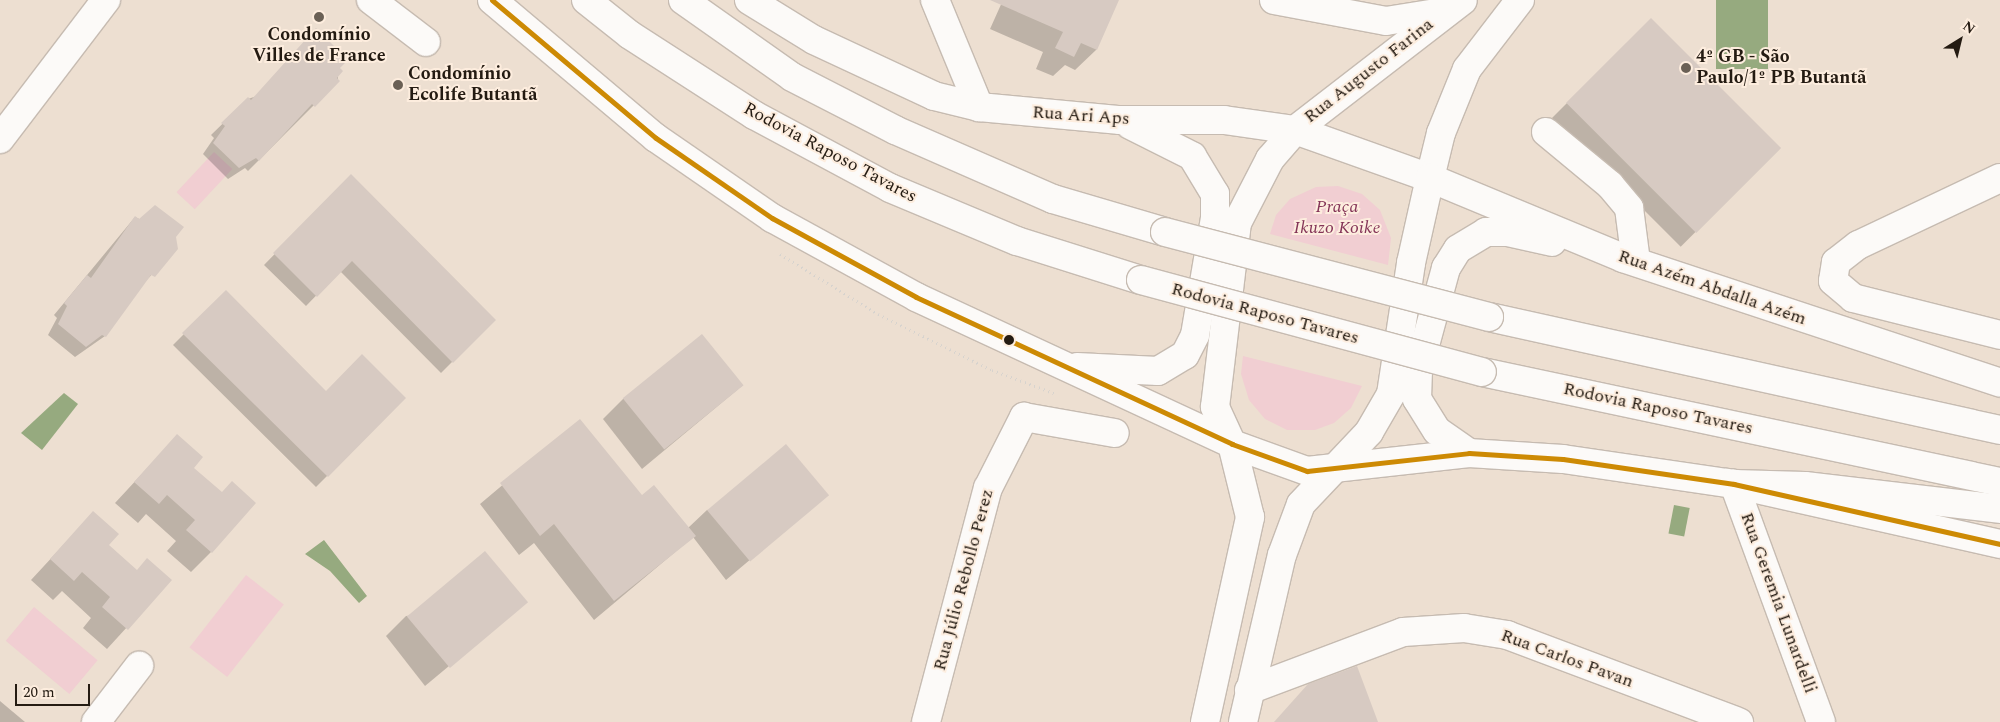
<!DOCTYPE html>
<html>
<head>
<meta charset="utf-8">
<style>
	body { margin:0 }
	#map { position:relative; width:2000px; height:722px; overflow:hidden; background:#eddfd1; font-family:Spectral,serif }
	div>[style] { position:absolute }
	[style*='--x'] { left:calc(var(--x)*1px); top:calc(var(--y)*1px); width:calc(var(--w)*1px); rotate:calc(var(--a)*1deg) }
	.green>* { inset:0; background:#f1ced2; transform-origin:0 0 }
	.water>* { inset:0; background:#96aa7f; transform-origin:0 0 }
	.shadow>* { inset:0; background:#0003; transform-origin:0 0 }
	.building>* { inset:0; background:#d7cac2; transform-origin:0 0 }
	.path>* { height:3px; margin-top:-1.5px; transform-origin:0; background:repeating-linear-gradient(90deg,#d7d3ce 0 1px,transparent 0 5px) }
	.roads { filter:drop-shadow(1px 0 #c6bbb1) drop-shadow(-1px 0 #c6bbb1) drop-shadow(0 1px #c6bbb1) drop-shadow(0 -1px #c6bbb1) }
	.minor>* { height:28px; margin:-14px; padding:0 14px; transform-origin:14px; border-radius:14px; background:#fcfaf8 }
	.major>* { height:28px; margin:-14px; padding:0 14px; transform-origin:14px; border-radius:14px; background:#fcfaf8 }
	.highway>* { height:28px; margin:-14px; padding:0 14px; transform-origin:14px; border-radius:14px; background:#fcfaf8 }
	.bridges { filter:drop-shadow(1px 0 #c6bbb1) drop-shadow(-1px 0 #c6bbb1) drop-shadow(0 1px #c6bbb1) drop-shadow(0 -1px #c6bbb1) }
	.highway-bridge>* { height:28px; margin:-14px; padding:0 14px; transform-origin:14px; border-radius:14px; background:#fcfaf8 }
	.bus-1>* { height:5px; margin:-2.5px; padding:0 2.5px; transform-origin:2.5px; border-radius:2.5px; background:#cd8a04 }
	.dots>* { width:14px; height:14px; translate:-50% -50%; box-sizing:border-box; border:2px solid #fdedde; border-radius:50% }
	span { translate:-50% -50%; white-space:nowrap; text-align:center; line-height:1.15; -webkit-text-stroke:4px #fdedde; paint-order:stroke }
	.poi-label { font-size:18px; color:#241b12; font-weight:700 }
	.left { translate:0 -50%; text-align:left }
	.street-label { font-size:18px; color:#241b12 }
	.park-label { font-size:18px; color:#843457; font-style:italic }
	.north { position:absolute; left:1935px; top:15px; width:50px; height:50px; -webkit-text-stroke:4px #fdedde; paint-order:stroke; rotate:36deg; font-size:14px; font-weight:700; line-height:20px; text-align:center; color:#241b12 }
	.north::after { content:''; display:block; margin:auto; width:18px; height:22px; background:#241b12; clip-path:polygon(50% 0,100% 100%,50% 72%,0 100%) }
	.scale { position:absolute; left:15px; top:684px; width:75px; height:22px; box-sizing:border-box; border:2px solid #241b12; border-top:0; padding-left:6px; font-size:15px; line-height:18px; white-space:nowrap; color:#241b12; -webkit-text-stroke:4px #fdedde; paint-order:stroke }
</style>
</head>
<body>
<div id="map">
	<div class="green">
		<div style="left:214px;top:152px;width:25px;height:55px;rotate:43deg"></div>
		<div style="clip-path:polygon(1338px 186px,1362px 194px,1380px 210px,1391px 238px,1388px 265px,1270px 234px,1276px 215px,1290px 199px,1316px 187px)"></div>
		<div style="clip-path:polygon(1243px 356px,1362px 386px,1351px 408px,1334px 423px,1315px 430px,1287px 430px,1265px 419px,1249px 400px,1241px 374px)"></div>
		<div style="left:246px;top:575px;width:48px;height:92px;rotate:38deg"></div>
		<div style="left:34px;top:607px;width:83px;height:44px;rotate:40deg"></div>
	</div>
	<div class="water">
		<div style="left:1716px;top:0;width:52px;height:69px"></div>
		<div style="clip-path:polygon(64px 393px,78px 404px,42px 450px,21px 433px)"></div>
		<div style="left:1674px;top:505px;width:16px;height:29px;rotate:11deg"></div>
		<div style="clip-path:polygon(324px 540px,367px 596px,359px 603px,330px 571px,305px 554px)"></div>
	</div>
	<div class="shadow">
		<div style="clip-path:polygon(1003px 0,1117px 0,1096px 50px,1075px 70px,1065px 65px,1053px 76px,1036px 69px,1043px 52px,990px 29px)"></div>
		<div style="left:1651px;top:19px;width:182px;height:140px;rotate:45deg"></div>
		<div style="clip-path:polygon(338px 69px,338px 81px,248px 171px,245px 168px,228px 179px,203px 154px,214px 138px,211px 135px,248px 99px)"></div>
		<div style="clip-path:polygon(351px 176px,494px 320px,441px 373px,340px 271px,306px 306px,264px 265px)"></div>
		<div style="clip-path:polygon(135px 217px,175px 236px,176px 249px,141px 286px,105px 336px,75px 357px,48px 335px,57px 318px,54px 315px)"></div>
		<div style="clip-path:polygon(226px 292px,326px 393px,405px 398px,316px 487px,173px 345px)"></div>
		<div style="clip-path:polygon(743px 385px,642px 469px,603px 419px,623px 399px)"></div>
		<div style="clip-path:polygon(579px 421px,641px 496px,688px 528px,707px 510px,827px 495px,726px 580px,693px 537px,594px 620px,534px 543px,519px 555px,480px 504px)"></div>
		<div style="clip-path:polygon(177px 436px,192px 468px,221px 494px,211px 552px,191px 572px,167px 551px,176px 541px,146px 514px,138px 523px,115px 503px)"></div>
		<div style="clip-path:polygon(93px 513px,108px 545px,137px 571px,170px 580px,107px 649px,83px 628px,91px 618px,62px 591px,53px 600px,31px 580px)"></div>
		<div style="clip-path:polygon(526px 602px,425px 686px,386px 636px,406px 616px)"></div>
		<div style="clip-path:polygon(0 701px,25px 722px,0 722px)"></div>
	</div>
	<div class="building">
		<div style="clip-path:polygon(990px 0,1119px 0,1097px 50px,1081px 43px,1074px 57px,1055px 48px,1063px 32px)"></div>
		<div style="left:1651px;top:18px;width:184px;height:120px;rotate:45deg"></div>
		<div style="clip-path:polygon(316px 28px,348px 60px,340px 68px,343px 71px,337px 78px,340px 81px,315px 107px,312px 104px,259px 161px,256px 158px,239px 168px,213px 143px,225px 126px,221px 123px,248px 97px,251px 100px)"></div>
		<div style="clip-path:polygon(351px 174px,496px 320px,453px 363px,352px 261px,317px 297px,273px 253px)"></div>
		<div style="clip-path:polygon(155px 205px,184px 227px,176px 237px,178px 249px,155px 277px,151px 275px,106px 337px,102px 335px,86px 347px,58px 324px,67px 306px,64px 303px,87px 275px,91px 278px,135px 216px,139px 219px)"></div>
		<div style="clip-path:polygon(226px 290px,326px 391px,362px 354px,406px 398px,328px 477px,182px 333px)"></div>
		<div style="left:702px;top:334px;width:66px;height:102px;rotate:51deg"></div>
		<div style="clip-path:polygon(580px 419px,642px 495px,654px 485px,696px 536px,614px 601px,554px 524px,540px 536px,500px 483px)"></div>
		<div style="clip-path:polygon(177px 434px,203px 457px,194px 468px,222px 492px,232px 481px,256px 503px,212px 553px,186px 530px,195px 520px,167px 495px,159px 504px,134px 482px)"></div>
		<div style="left:786px;top:444px;width:67px;height:103px;rotate:50deg"></div>
		<div style="clip-path:polygon(93px 511px,119px 534px,109px 545px,137px 570px,147px 558px,172px 580px,128px 630px,102px 607px,110px 597px,82px 572px,74px 581px,50px 559px)"></div>
		<div style="left:485px;top:551px;width:67px;height:102px;rotate:50deg"></div>
		<div style="clip-path:polygon(1357px 666px,1378px 722px,1274px 722px,1308px 684px)"></div>
	</div>
	<div class="path">
		<div style="--x:780;--y:254;--w:115;--a:31.5"></div>
		<div style="--x:878;--y:314;--w:127;--a:26.2"></div>
		<div style="--x:992;--y:370;--w:66;--a:20.4"></div>
	</div>
	<div class="roads">
		<div class="minor">
			<div style="--x:371;--y:0;--w:69;--a:37.4"></div>
			<div style="--x:935;--y:0;--w:116;--a:67.6"></div>
			<div style="--x:1274;--y:0;--w:114;--a:10.6"></div>
			<div style="--x:1386;--y:21;--w:57;--a:-9.1"></div>
			<div style="--x:1295;--y:130;--w:212;--a:-37.7"></div>
			<div style="--x:1546;--y:132;--w:83;--a:39.6"></div>
			<div style="--x:1610;--y:185;--w:30;--a:50"></div>
			<div style="--x:1629;--y:208;--w:54;--a:82.6"></div>
			<div style="--x:0;--y:139;--w:175;--a:-52.7"></div>
			<div style="--x:1430;--y:178;--w:46;--a:-76.3"></div>
			<div style="--x:1441;--y:133;--w:69;--a:-67.9"></div>
			<div style="--x:1467;--y:69;--w:87;--a:-52.5"></div>
			<div style="--x:2000;--y:178;--w:157;--a:154.7"></div>
			<div style="--x:1858;--y:245;--w:28;--a:142"></div>
			<div style="--x:1836;--y:262;--w:19;--a:99"></div>
			<div style="--x:1833;--y:281;--w:26;--a:40"></div>
			<div style="--x:1853;--y:298;--w:152;--a:14.1"></div>
			<div style="--x:1734;--y:484;--w:253;--a:69.9"></div>
			<div style="--x:1249;--y:690;--w:165;--a:-20.6"></div>
			<div style="--x:1403;--y:632;--w:61;--a:-3.8"></div>
			<div style="--x:1464;--y:628;--w:44;--a:9.2"></div>
			<div style="--x:1507;--y:635;--w:248;--a:20.6"></div>
			<div style="--x:96;--y:722;--w:71;--a:-52.5"></div>
			<div style="--x:926;--y:722;--w:242;--a:-75.2"></div>
			<div style="--x:988;--y:488;--w:80;--a:-63.1"></div>
			<div style="--x:1024;--y:417;--w:92;--a:10"></div>
		</div>
		<div class="major">
			<div style="--x:492;--y:0;--w:214;--a:40.1"></div>
			<div style="--x:656;--y:138;--w:141;--a:34.6"></div>
			<div style="--x:772;--y:218;--w:164;--a:28.7"></div>
			<div style="--x:916;--y:297;--w:349;--a:24.9"></div>
			<div style="--x:1232;--y:444;--w:80;--a:19.8"></div>
			<div style="--x:1307;--y:471;--w:163;--a:-6.3"></div>
			<div style="--x:1469;--y:453;--w:94;--a:3.7"></div>
			<div style="--x:1563;--y:459;--w:173;--a:8.3"></div>
			<div style="--x:1734;--y:484;--w:273;--a:12.7"></div>
			<div style="--x:749;--y:0;--w:76;--a:31.6"></div>
			<div style="--x:814;--y:40;--w:132;--a:25"></div>
			<div style="--x:934;--y:96;--w:46;--a:13.7"></div>
			<div style="--x:979;--y:107;--w:142;--a:5.3"></div>
			<div style="--x:1120;--y:120;--w:104;--a:0"></div>
			<div style="--x:1224;--y:120;--w:72;--a:8"></div>
			<div style="--x:1295;--y:130;--w:143;--a:19.6"></div>
			<div style="--x:1430;--y:178;--w:209;--a:22.5"></div>
			<div style="--x:1623;--y:258;--w:397;--a:18.3"></div>
			<div style="--x:1077;--y:367;--w:81;--a:2.8"></div>
			<div style="--x:1158;--y:371;--w:31;--a:-31"></div>
			<div style="--x:1185;--y:355;--w:22;--a:-63"></div>
			<div style="--x:1195;--y:335;--w:119;--a:-80.3"></div>
			<div style="--x:1215;--y:218;--w:24;--a:-90"></div>
			<div style="--x:1215;--y:194;--w:44;--a:-121.2"></div>
			<div style="--x:1192;--y:156;--w:69;--a:-153.4"></div>
			<div style="--x:1469;--y:453;--w:39;--a:-145"></div>
			<div style="--x:1437;--y:431;--w:38;--a:-122"></div>
			<div style="--x:1417;--y:399;--w:28;--a:-88"></div>
			<div style="--x:1418;--y:371;--w:107;--a:-74.8"></div>
			<div style="--x:1446;--y:268;--w:22;--a:-58"></div>
			<div style="--x:1458;--y:249;--w:33;--a:-31"></div>
			<div style="--x:1486;--y:232;--w:22;--a:0"></div>
			<div style="--x:1508;--y:232;--w:45;--a:12.8"></div>
			<div style="--x:1205;--y:722;--w:210;--a:-77.6"></div>
			<div style="--x:1250;--y:517;--w:75;--a:-103.9"></div>
			<div style="--x:1232;--y:444;--w:41;--a:-114.7"></div>
			<div style="--x:1215;--y:407;--w:185;--a:-83.2"></div>
			<div style="--x:1237;--y:223;--w:72;--a:-62.7"></div>
			<div style="--x:1270;--y:159;--w:38;--a:-49"></div>
			<div style="--x:1243;--y:722;--w:171;--a:-76.9"></div>
			<div style="--x:1282;--y:555;--w:54;--a:-69.6"></div>
			<div style="--x:1301;--y:504;--w:99;--a:-46.6"></div>
			<div style="--x:1369;--y:432;--w:44;--a:-59.9"></div>
			<div style="--x:1391;--y:394;--w:133;--a:-81.3"></div>
			<div style="--x:1411;--y:263;--w:87;--a:-77.4"></div>
		</div>
		<div class="highway">
			<div style="--x:586;--y:0;--w:56;--a:38.5"></div>
			<div style="--x:630;--y:35;--w:148;--a:32.8"></div>
			<div style="--x:754;--y:115;--w:154;--a:28.2"></div>
			<div style="--x:890;--y:188;--w:138;--a:22.7"></div>
			<div style="--x:1017;--y:241;--w:130;--a:17.5"></div>
			<div style="--x:683;--y:0;--w:133;--a:35.2"></div>
			<div style="--x:792;--y:77;--w:116;--a:27.2"></div>
			<div style="--x:895;--y:130;--w:172;--a:23.6"></div>
			<div style="--x:1053;--y:199;--w:117;--a:16.4"></div>
			<div style="--x:1489;--y:317;--w:523;--a:12.47"></div>
			<div style="--x:1482;--y:372;--w:530;--a:11.99"></div>
			<div style="--x:1734;--y:484;--w:71;--a:1.6"></div>
			<div style="--x:1805;--y:486;--w:196;--a:6.7"></div>
		</div>
	</div>
	<div class="bridges">
		<div class="highway-bridge">
			<div style="--x:1165;--y:232;--w:335;--a:14.7"></div>
			<div style="--x:1141;--y:280;--w:353;--a:15.1"></div>
		</div>
	</div>
	<div class="bus-1">
		<div style="--x:492;--y:0;--w:214;--a:40.1"></div>
		<div style="--x:656;--y:138;--w:141;--a:34.6"></div>
		<div style="--x:772;--y:218;--w:164;--a:28.7"></div>
		<div style="--x:916;--y:297;--w:349;--a:24.9"></div>
		<div style="--x:1232;--y:444;--w:80;--a:19.8"></div>
		<div style="--x:1307;--y:471;--w:163;--a:-6.3"></div>
		<div style="--x:1469;--y:453;--w:94;--a:3.7"></div>
		<div style="--x:1563;--y:459;--w:173;--a:8.3"></div>
		<div style="--x:1734;--y:484;--w:273;--a:12.7"></div>
	</div>
	<div class="dots">
		<div style="left:319px;top:17px;background:#6a6055"></div>
		<div style="left:1686px;top:68px;background:#6a6055"></div>
		<div style="left:398px;top:85px;background:#6a6055"></div>
		<div style="left:1009px;top:340px;background:#241b12"></div>
	</div>
	<div class="poi-label">
		<span style="left:319px;top:46px">Condomínio<br>Villes de France</span>
		<span class="left" style="left:1696px;top:68px">4º GB - São<br>Paulo/1º PB Butantã</span>
		<span class="left" style="left:408px;top:85px">Condomínio<br>Ecolife Butantã</span>
	</div>
	<div class="street-label">
		<span style="left:1369px;top:71px;rotate:-38deg">Rua Augusto Farina</span>
		<span style="left:1081px;top:116px;rotate:4deg">Rua Ari Aps</span>
		<span style="left:830px;top:153px;rotate:28deg">Rodovia Raposo Tavares</span>
		<span style="left:1712px;top:288px;rotate:19deg">Rua Azém Abdalla Azém</span>
		<span style="left:1265px;top:314px;rotate:15deg">Rodovia Raposo Tavares</span>
		<span style="left:1658px;top:409px;rotate:12deg">Rodovia Raposo Tavares</span>
		<span style="left:964px;top:580px;rotate:-75deg">Rua Júlio Rebollo Perez</span>
		<span style="left:1778px;top:603px;rotate:70deg">Rua Geremia Lunardelli</span>
		<span style="left:1567px;top:659px;rotate:20deg">Rua Carlos Pavan</span>
	</div>
	<div class="park-label">
		<span style="left:1337px;top:218px">Praça<br>Ikuzo Koike</span>
	</div>
	<div class="north">N</div>
	<div class="scale">20 m</div>
</div>
</body>
</html>
